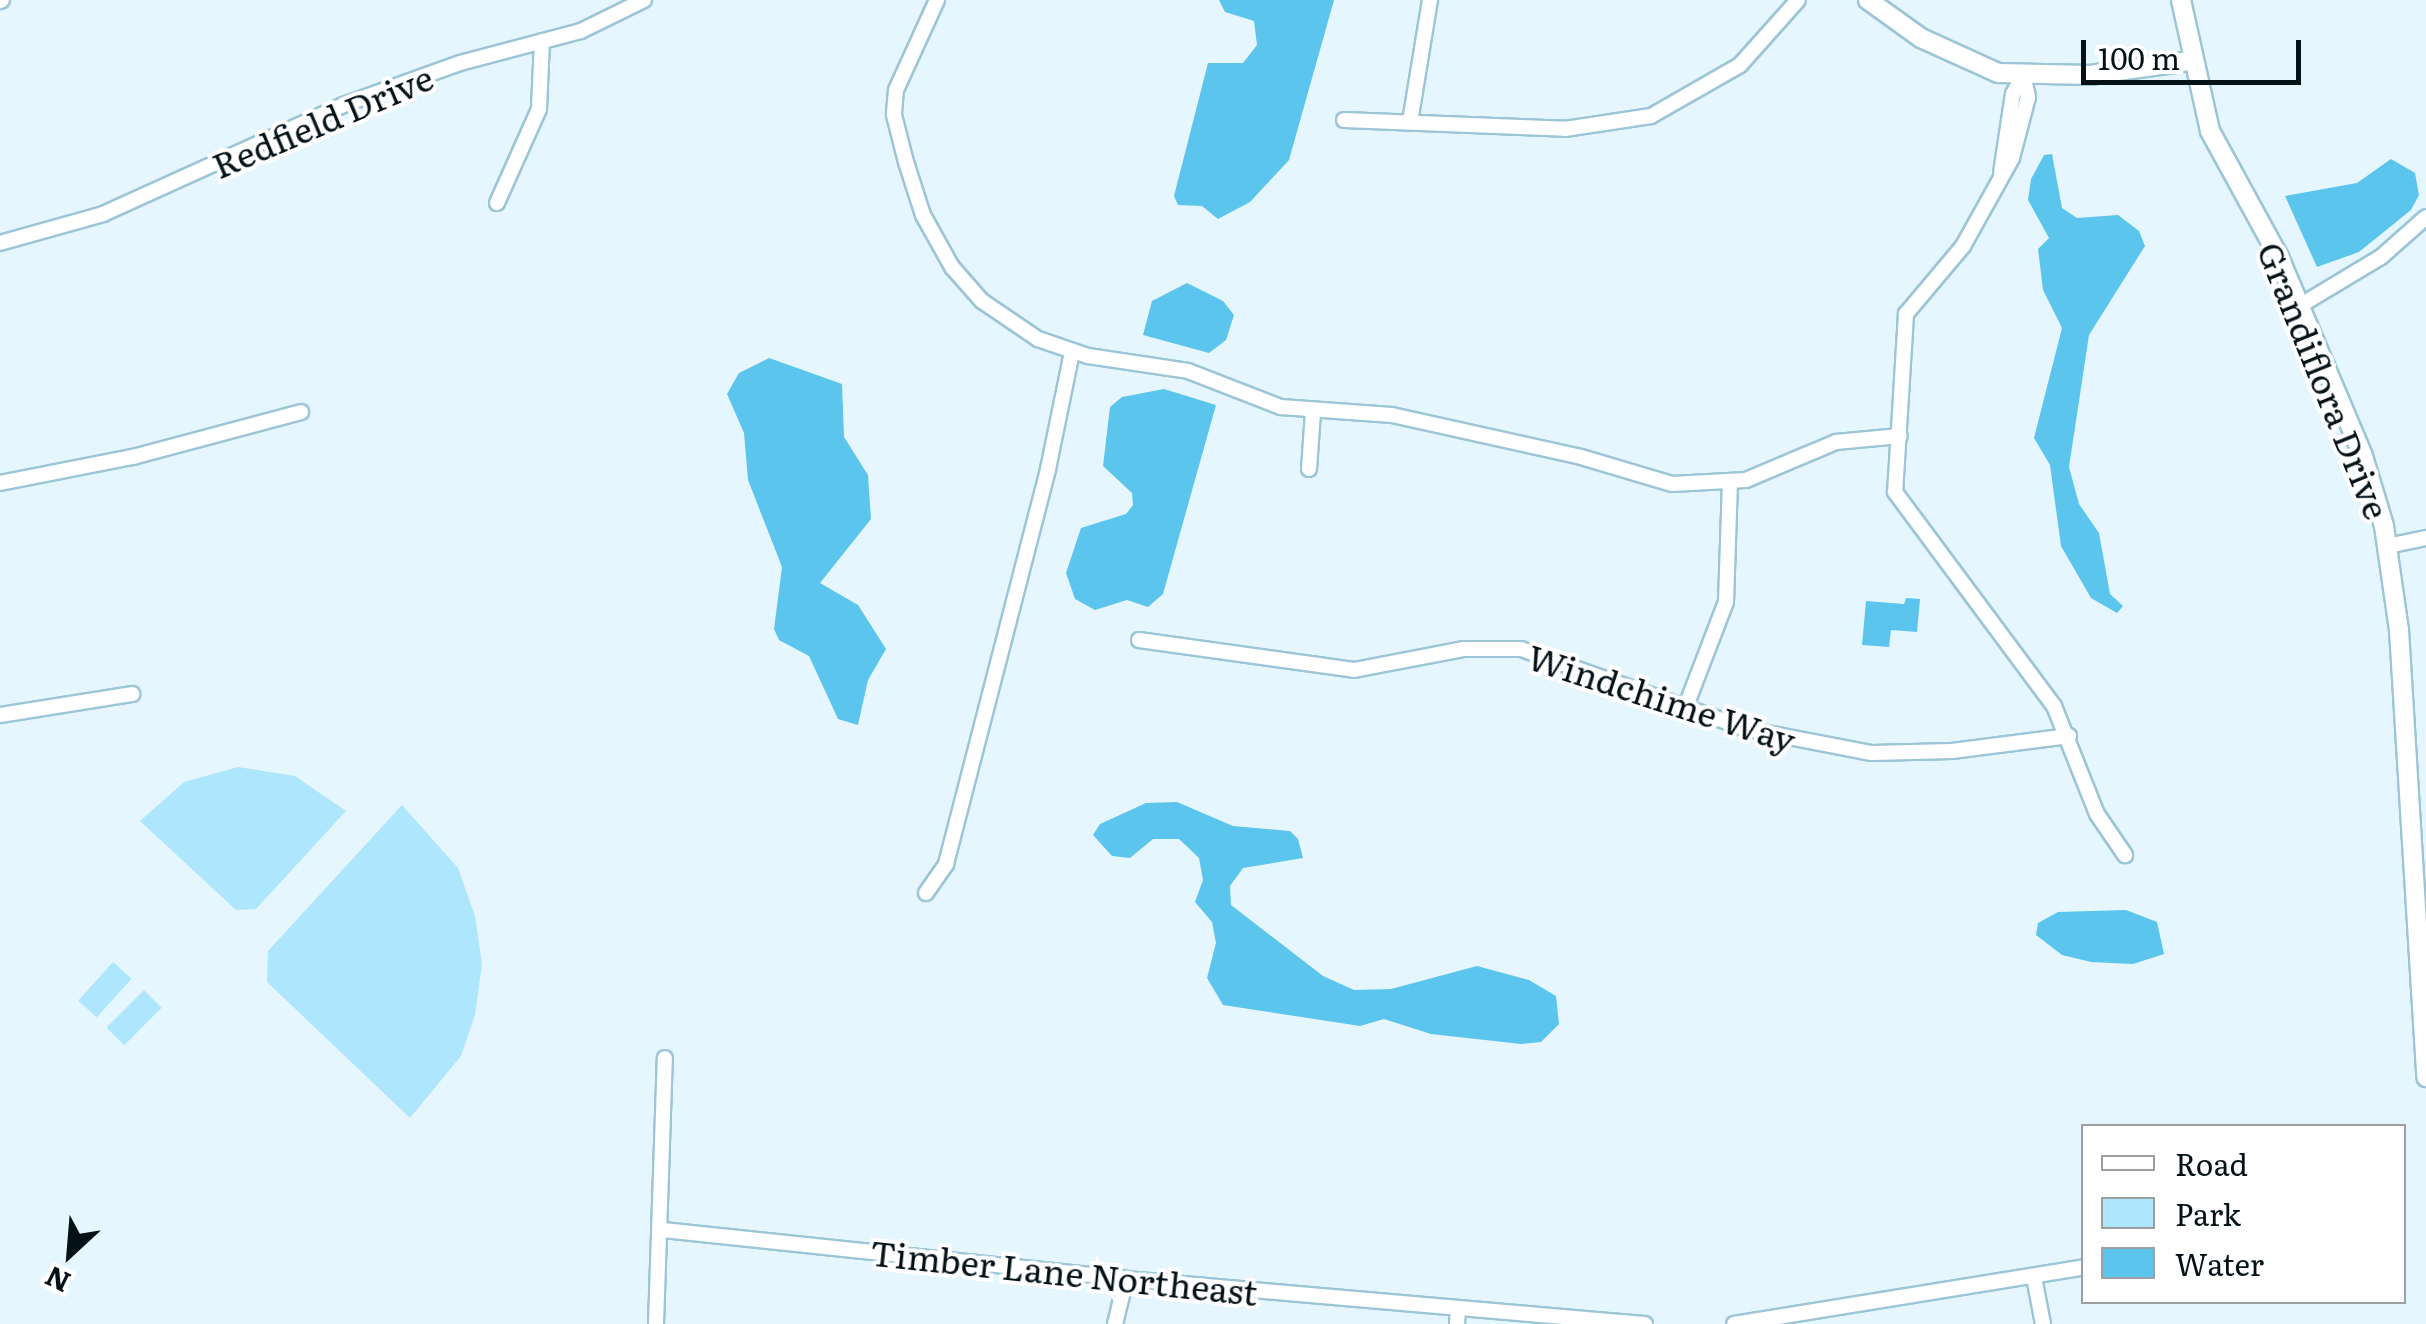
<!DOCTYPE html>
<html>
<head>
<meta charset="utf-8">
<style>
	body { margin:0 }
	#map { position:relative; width:2426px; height:1324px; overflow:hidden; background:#e6f6fe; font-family:Literata,serif }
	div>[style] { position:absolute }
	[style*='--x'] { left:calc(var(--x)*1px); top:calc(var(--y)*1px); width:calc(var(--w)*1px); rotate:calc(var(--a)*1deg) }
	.green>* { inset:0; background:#aee6fe; transform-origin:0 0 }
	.water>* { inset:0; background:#5bc5ed }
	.roads { filter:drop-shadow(2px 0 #9cc5d7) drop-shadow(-2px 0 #9cc5d7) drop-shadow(0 2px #9cc5d7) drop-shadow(0 -2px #9cc5d7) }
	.minor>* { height:14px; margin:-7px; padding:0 7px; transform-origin:7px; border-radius:7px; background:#fff }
	.tertiary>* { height:18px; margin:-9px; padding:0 9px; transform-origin:9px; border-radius:9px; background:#fff }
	span { translate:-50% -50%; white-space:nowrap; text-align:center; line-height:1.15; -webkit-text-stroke:8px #fff; paint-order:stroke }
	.street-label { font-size:35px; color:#041218 }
	.legend { position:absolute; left:2081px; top:1124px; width:325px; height:180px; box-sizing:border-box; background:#fff; border:2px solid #9ba0a3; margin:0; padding:12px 18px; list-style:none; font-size:30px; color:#041218 }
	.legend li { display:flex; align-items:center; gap:20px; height:50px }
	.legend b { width:50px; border:2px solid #9ba0a3 }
	.north { position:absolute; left:20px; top:1204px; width:100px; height:100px; -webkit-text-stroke:8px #fff; paint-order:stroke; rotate:206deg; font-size:28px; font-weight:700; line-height:40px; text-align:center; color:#041218 }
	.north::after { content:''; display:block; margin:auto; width:35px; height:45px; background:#041218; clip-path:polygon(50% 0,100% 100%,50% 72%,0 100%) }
	.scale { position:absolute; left:2081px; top:40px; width:220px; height:45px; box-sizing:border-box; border:5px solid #041218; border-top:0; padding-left:12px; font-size:30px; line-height:35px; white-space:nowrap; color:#041218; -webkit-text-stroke:8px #fff; paint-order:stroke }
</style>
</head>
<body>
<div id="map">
	<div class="green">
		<div style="clip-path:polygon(238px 767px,295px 776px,346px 811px,256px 909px,236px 910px,140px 821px,184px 782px)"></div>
		<div style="clip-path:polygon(402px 805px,458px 868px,475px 916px,482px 964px,475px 1015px,461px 1056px,410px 1118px,267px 982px,268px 951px)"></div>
		<div style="left:113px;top:962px;width:25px;height:52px;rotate:42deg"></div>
		<div style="left:144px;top:990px;width:25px;height:53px;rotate:45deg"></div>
	</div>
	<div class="water">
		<div style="clip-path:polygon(1219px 0,1334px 0,1289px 160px,1250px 202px,1218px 219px,1202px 206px,1178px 205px,1174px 196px,1208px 63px,1243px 63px,1257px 45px,1254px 21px,1225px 12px)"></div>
		<div style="clip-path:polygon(2052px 154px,2062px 208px,2077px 218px,2118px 215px,2139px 231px,2145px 246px,2089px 335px,2069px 467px,2079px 504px,2099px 533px,2110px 594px,2123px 606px,2117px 613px,2091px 598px,2061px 546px,2050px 465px,2034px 438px,2062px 328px,2043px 290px,2038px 249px,2049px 238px,2028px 200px,2031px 179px,2044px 155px)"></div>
		<div style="clip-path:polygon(2391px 159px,2415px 173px,2419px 195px,2411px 210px,2359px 252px,2317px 267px,2285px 196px,2357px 183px)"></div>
		<div style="clip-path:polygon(1187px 283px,1223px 301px,1234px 315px,1226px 340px,1209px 353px,1143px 335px,1152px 301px)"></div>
		<div style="clip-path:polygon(769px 358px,842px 384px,844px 437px,868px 475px,871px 519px,820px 583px,858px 605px,886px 649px,868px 680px,858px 725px,838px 719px,809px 656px,779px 640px,774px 629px,782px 567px,748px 480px,744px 433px,727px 394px,739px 373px)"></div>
		<div style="clip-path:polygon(1164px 389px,1216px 405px,1163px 594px,1148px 607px,1127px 600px,1095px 610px,1075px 599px,1066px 573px,1081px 528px,1126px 514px,1133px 505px,1132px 493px,1103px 466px,1110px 407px,1122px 397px)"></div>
		<div style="clip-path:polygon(1906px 598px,1920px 599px,1917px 632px,1891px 630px,1889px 647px,1862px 645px,1866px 601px,1904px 604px)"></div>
		<div style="clip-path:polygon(1177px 802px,1233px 826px,1290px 831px,1298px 839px,1303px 858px,1243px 868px,1230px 886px,1231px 905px,1323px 976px,1354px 990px,1391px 989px,1477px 966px,1529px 980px,1556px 996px,1559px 1024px,1541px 1042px,1521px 1044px,1431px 1034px,1384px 1019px,1360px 1026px,1223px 1005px,1207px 978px,1216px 943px,1212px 922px,1195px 902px,1203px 880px,1199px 858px,1179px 839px,1153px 839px,1130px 858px,1112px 856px,1093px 835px,1100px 824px,1146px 803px)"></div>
		<div style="clip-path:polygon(2126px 910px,2157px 922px,2164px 954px,2133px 964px,2091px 962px,2062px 955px,2036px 935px,2038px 923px,2058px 912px)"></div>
	</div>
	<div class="roads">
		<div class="minor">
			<div style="--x:937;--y:0;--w:99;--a:114.5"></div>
			<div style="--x:896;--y:90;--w:25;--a:95"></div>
			<div style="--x:894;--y:115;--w:49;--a:75.7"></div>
			<div style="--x:906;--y:162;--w:56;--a:72.2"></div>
			<div style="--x:923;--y:215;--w:60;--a:60.9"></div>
			<div style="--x:952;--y:267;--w:45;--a:48.6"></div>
			<div style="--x:982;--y:301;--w:68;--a:34.2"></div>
			<div style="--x:1038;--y:339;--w:53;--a:18.8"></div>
			<div style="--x:1088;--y:356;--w:101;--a:8.5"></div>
			<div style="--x:1188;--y:371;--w:100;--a:21.2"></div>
			<div style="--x:1281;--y:407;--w:111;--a:4.1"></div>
			<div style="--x:1392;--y:415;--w:194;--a:12.5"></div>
			<div style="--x:1581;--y:457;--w:95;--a:16.5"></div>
			<div style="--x:1672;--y:484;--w:74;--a:-3.1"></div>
			<div style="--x:1746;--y:480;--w:98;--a:-22.9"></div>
			<div style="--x:1836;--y:442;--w:64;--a:-5.4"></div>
			<div style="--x:0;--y:1;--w:2;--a:-27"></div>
			<div style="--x:2023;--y:75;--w:23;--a:77"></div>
			<div style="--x:2028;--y:97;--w:63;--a:104.7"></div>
			<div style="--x:2012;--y:158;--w:101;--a:119.1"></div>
			<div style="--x:1963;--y:246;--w:89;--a:130"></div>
			<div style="--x:1906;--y:314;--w:178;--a:93.5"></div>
			<div style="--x:1895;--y:492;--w:267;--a:53.4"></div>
			<div style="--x:2054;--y:706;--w:116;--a:68.3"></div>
			<div style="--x:2097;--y:814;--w:50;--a:55.7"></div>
			<div style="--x:1344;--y:120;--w:221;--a:2.3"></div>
			<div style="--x:1565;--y:129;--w:87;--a:-8.6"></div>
			<div style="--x:1651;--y:116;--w:103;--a:-29.8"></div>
			<div style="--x:1740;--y:65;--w:87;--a:-48.3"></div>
			<div style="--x:1410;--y:122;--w:124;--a:-80.7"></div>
			<div style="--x:2001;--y:173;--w:80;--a:-81.4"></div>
			<div style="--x:2013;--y:94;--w:21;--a:-62"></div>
			<div style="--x:497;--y:203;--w:103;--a:-65.9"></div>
			<div style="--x:539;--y:109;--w:68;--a:-87.5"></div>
			<div style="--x:0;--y:243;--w:107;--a:-15.7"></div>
			<div style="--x:103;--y:214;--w:264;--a:-24.4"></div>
			<div style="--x:343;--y:105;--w:124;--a:-19.7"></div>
			<div style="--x:460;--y:63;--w:125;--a:-14.8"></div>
			<div style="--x:581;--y:31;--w:70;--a:-26.2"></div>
			<div style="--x:2296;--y:308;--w:99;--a:-31"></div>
			<div style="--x:2381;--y:257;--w:60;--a:-41.6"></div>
			<div style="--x:1309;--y:469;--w:57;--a:-86"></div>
			<div style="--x:0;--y:483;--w:136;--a:-11.1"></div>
			<div style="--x:133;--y:457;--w:174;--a:-15"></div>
			<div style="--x:2388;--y:546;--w:39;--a:-12"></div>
			<div style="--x:1139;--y:640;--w:217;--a:7.9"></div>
			<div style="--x:1354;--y:670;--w:111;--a:-10.9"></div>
			<div style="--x:1463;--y:649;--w:58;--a:0"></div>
			<div style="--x:1521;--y:649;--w:240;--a:19.5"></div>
			<div style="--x:1747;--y:729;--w:127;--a:10.9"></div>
			<div style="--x:1872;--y:753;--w:80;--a:-1.4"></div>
			<div style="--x:1952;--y:751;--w:118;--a:-7.3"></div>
			<div style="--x:1686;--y:706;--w:111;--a:-69"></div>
			<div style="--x:1726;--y:602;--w:119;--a:-88.1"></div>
			<div style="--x:0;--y:715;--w:134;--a:-9"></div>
			<div style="--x:926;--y:893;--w:35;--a:-55"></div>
			<div style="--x:946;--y:864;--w:408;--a:-75.5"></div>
			<div style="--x:1048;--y:469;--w:119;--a:-78.4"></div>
			<div style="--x:663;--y:1230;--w:466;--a:6"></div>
			<div style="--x:1126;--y:1279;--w:521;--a:4.96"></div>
			<div style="--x:2034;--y:1277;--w:48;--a:79.2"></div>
			<div style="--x:656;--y:1324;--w:266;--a:-88.1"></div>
			<div style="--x:1115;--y:1324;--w:46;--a:-76.3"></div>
			<div style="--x:1457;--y:1324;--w:16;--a:-86"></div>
			<div style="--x:1734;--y:1324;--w:355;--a:-9.2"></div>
		</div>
		<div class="tertiary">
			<div style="--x:1868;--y:0;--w:65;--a:35.6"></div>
			<div style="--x:1921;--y:38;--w:85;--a:24.4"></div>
			<div style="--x:1998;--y:73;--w:92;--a:1.2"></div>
			<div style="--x:2090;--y:75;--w:101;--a:-8"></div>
			<div style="--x:2181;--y:0;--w:134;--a:77.5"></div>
			<div style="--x:2210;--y:131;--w:144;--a:61.3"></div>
			<div style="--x:2279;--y:257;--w:216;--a:67.1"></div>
			<div style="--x:2363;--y:456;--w:73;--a:73.3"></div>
			<div style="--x:2384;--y:526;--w:105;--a:81.8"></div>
			<div style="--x:2399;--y:630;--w:448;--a:86.5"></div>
		</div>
	</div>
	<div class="street-label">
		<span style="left:322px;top:120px;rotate:-23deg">Redfield Drive</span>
		<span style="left:2325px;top:380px;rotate:68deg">Grandiflora Drive</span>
		<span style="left:1662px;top:697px;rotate:18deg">Windchime Way</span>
		<span style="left:1064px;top:1271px;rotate:6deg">Timber Lane Northeast</span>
	</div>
	<ul class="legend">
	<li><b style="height:12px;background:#fff"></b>Road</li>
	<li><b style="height:28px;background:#aee6fe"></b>Park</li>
	<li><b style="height:28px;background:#5bc5ed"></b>Water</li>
	</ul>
	<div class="north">N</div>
	<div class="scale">100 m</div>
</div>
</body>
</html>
